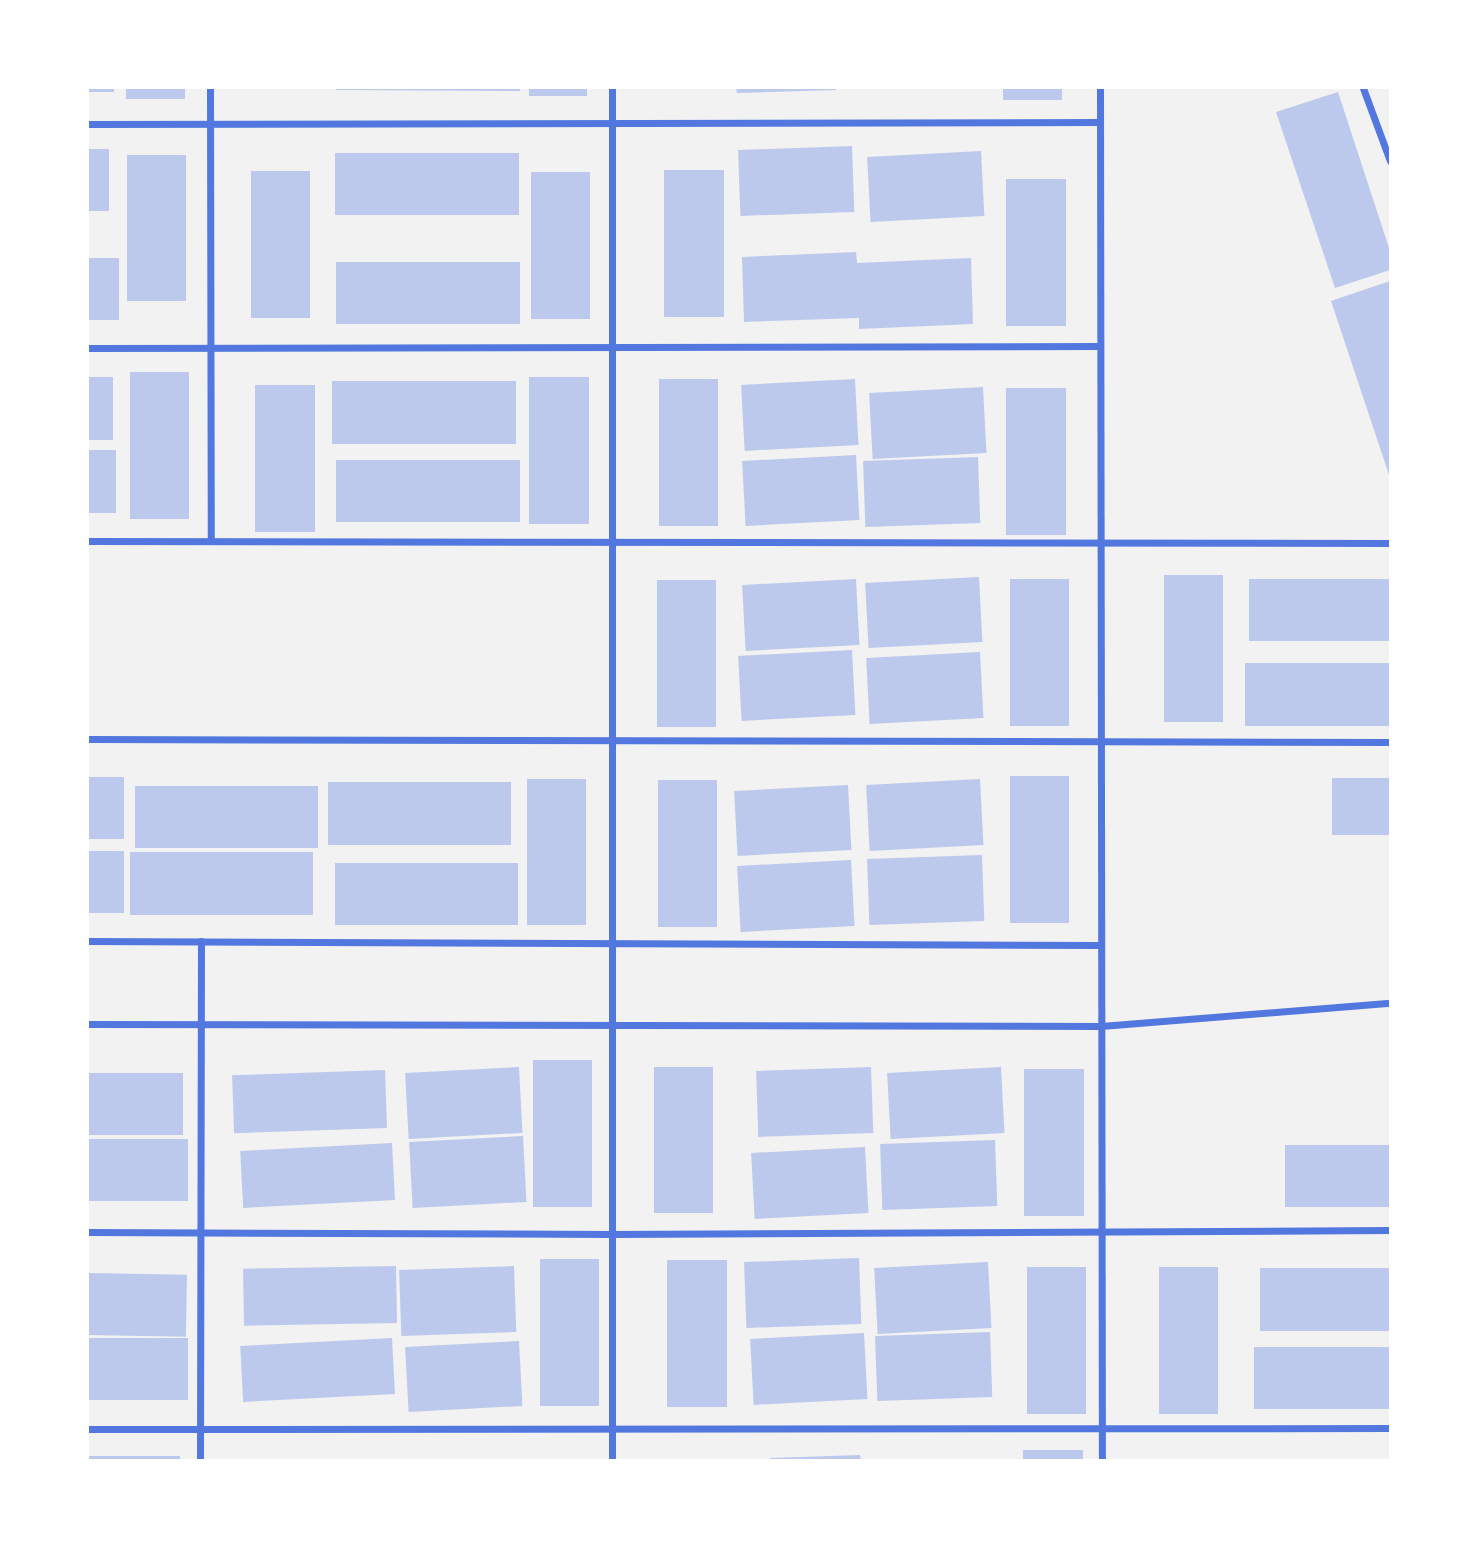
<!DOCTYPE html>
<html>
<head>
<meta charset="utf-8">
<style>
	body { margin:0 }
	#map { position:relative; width:1478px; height:1548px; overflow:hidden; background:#f2f2f2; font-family:"Noto Sans",sans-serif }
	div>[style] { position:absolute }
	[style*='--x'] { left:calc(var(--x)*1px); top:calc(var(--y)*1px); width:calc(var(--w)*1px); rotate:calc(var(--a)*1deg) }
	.building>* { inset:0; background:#bdc9ec; transform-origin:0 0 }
	.minor>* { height:7px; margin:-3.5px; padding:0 3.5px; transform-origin:3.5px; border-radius:3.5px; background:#5277de }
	span { translate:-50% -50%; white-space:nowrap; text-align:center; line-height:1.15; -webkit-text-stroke:5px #fff; paint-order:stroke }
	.frame { position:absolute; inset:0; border:89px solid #fff; pointer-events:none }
</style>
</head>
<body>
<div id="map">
	<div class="building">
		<div style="left:88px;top:88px;width:26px;height:4px"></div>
		<div style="left:126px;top:88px;width:59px;height:11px"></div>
		<div style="clip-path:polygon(336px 88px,520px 88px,520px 91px,336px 90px)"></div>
		<div style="left:529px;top:88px;width:58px;height:8px"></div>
		<div style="clip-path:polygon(736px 88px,836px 88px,836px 90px,737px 93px)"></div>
		<div style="left:1003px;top:88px;width:59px;height:12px"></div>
		<div style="clip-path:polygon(1338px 92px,1390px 251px,1390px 270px,1335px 288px,1276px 112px)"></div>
		<div style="left:852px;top:146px;width:66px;height:114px;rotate:88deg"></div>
		<div style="left:88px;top:149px;width:21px;height:62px"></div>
		<div style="left:981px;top:151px;width:65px;height:114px;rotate:87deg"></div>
		<div style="left:335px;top:153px;width:184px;height:62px"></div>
		<div style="left:127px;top:155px;width:59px;height:146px"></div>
		<div style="left:664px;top:170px;width:60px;height:147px"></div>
		<div style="left:251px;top:171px;width:59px;height:147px"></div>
		<div style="left:531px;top:172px;width:59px;height:147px"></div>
		<div style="left:1006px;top:179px;width:60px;height:147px"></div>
		<div style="clip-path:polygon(856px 252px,857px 263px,971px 258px,973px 324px,859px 329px,859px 318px,744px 322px,742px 257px)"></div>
		<div style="left:88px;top:258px;width:31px;height:62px"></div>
		<div style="left:336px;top:262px;width:184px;height:62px"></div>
		<div style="clip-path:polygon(1390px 281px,1390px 478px,1331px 301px)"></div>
		<div style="left:130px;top:372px;width:59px;height:147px"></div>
		<div style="left:88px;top:377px;width:25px;height:63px"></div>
		<div style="left:529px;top:377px;width:60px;height:147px"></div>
		<div style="left:659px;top:379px;width:59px;height:147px"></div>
		<div style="left:855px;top:379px;width:66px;height:114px;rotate:87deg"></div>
		<div style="left:332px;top:381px;width:184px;height:63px"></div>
		<div style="left:255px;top:385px;width:60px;height:147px"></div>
		<div style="left:983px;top:387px;width:66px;height:114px;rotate:87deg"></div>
		<div style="left:1006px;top:388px;width:60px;height:147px"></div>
		<div style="left:88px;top:450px;width:28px;height:63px"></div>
		<div style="left:856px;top:455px;width:65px;height:114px;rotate:87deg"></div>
		<div style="left:978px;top:457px;width:66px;height:115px;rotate:88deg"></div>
		<div style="left:336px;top:460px;width:184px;height:62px"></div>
		<div style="left:1164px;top:575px;width:59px;height:147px"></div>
		<div style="left:979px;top:577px;width:65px;height:114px;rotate:87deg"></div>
		<div style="left:856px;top:579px;width:66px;height:114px;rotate:87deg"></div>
		<div style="left:1010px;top:579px;width:59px;height:147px"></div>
		<div style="left:1249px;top:579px;width:141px;height:62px"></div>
		<div style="left:657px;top:580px;width:59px;height:147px"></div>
		<div style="left:852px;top:650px;width:65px;height:114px;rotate:87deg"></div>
		<div style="left:980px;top:652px;width:66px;height:114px;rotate:87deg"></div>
		<div style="left:1245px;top:663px;width:145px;height:63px"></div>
		<div style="left:1010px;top:776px;width:59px;height:147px"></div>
		<div style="left:88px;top:777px;width:36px;height:62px"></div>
		<div style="left:1332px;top:778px;width:58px;height:57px"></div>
		<div style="left:527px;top:779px;width:59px;height:146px"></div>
		<div style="left:980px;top:779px;width:66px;height:114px;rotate:87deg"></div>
		<div style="left:658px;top:780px;width:59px;height:147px"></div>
		<div style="left:328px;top:782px;width:183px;height:63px"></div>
		<div style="left:848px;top:785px;width:65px;height:114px;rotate:87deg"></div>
		<div style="left:135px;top:786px;width:183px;height:62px"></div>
		<div style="left:88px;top:851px;width:36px;height:62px"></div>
		<div style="left:130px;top:852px;width:183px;height:63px"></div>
		<div style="left:982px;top:855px;width:66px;height:115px;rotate:88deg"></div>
		<div style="left:851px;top:860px;width:66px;height:114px;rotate:87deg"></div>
		<div style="left:335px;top:863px;width:183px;height:62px"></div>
		<div style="left:533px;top:1060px;width:59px;height:147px"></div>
		<div style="left:519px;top:1067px;width:66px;height:114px;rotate:87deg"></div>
		<div style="left:654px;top:1067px;width:59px;height:146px"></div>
		<div style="left:871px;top:1067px;width:66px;height:115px;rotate:88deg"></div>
		<div style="left:1001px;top:1067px;width:66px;height:114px;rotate:87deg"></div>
		<div style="left:1024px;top:1069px;width:60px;height:147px"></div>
		<div style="left:385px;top:1070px;width:58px;height:153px;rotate:88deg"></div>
		<div style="left:88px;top:1073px;width:95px;height:62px"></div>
		<div style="left:523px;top:1136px;width:66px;height:114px;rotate:87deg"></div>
		<div style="left:88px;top:1139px;width:100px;height:62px"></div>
		<div style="left:995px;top:1140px;width:66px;height:115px;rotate:88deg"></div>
		<div style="left:392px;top:1143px;width:57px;height:152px;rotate:87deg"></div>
		<div style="left:1285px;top:1145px;width:105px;height:62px"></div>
		<div style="left:865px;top:1147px;width:66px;height:114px;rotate:87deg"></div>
		<div style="left:859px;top:1258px;width:66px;height:115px;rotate:88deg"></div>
		<div style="left:540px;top:1259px;width:59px;height:147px"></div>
		<div style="left:667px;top:1260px;width:60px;height:147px"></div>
		<div style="left:988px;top:1262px;width:66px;height:114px;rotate:87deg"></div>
		<div style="left:396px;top:1266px;width:57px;height:153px;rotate:89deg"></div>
		<div style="left:514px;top:1266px;width:66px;height:115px;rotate:88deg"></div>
		<div style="left:1027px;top:1267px;width:59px;height:147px"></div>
		<div style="left:1159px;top:1267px;width:59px;height:147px"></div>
		<div style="left:1260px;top:1268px;width:130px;height:63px"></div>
		<div style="left:88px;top:1273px;width:99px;height:62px;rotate:1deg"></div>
		<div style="left:990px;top:1332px;width:65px;height:115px;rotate:88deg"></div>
		<div style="left:864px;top:1333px;width:66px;height:114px;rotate:87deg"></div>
		<div style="left:88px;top:1338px;width:100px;height:62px"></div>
		<div style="left:392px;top:1338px;width:56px;height:152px;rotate:87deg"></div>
		<div style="left:519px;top:1341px;width:65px;height:114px;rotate:87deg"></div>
		<div style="left:1254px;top:1347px;width:136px;height:62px"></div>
		<div style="left:1023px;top:1450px;width:60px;height:10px"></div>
		<div style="clip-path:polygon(860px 1455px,861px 1460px,770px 1460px,770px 1458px)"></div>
		<div style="left:88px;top:1456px;width:92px;height:4px"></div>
	</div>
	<div class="minor">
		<div style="--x:210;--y:88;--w:453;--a:89.9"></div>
		<div style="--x:612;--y:88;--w:1372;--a:90"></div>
		<div style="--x:1100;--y:88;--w:1372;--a:89.92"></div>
		<div style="--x:1363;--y:88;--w:78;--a:69.7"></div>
		<div style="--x:88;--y:124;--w:1012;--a:-0.11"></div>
		<div style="--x:88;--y:348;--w:1012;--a:-0.11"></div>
		<div style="--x:88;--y:541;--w:1302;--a:0.09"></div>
		<div style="--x:88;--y:739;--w:1302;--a:0.13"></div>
		<div style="--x:88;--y:941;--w:1013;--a:0.23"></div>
		<div style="--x:88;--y:1024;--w:1013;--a:0.11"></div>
		<div style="--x:1101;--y:1026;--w:290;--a:-4.6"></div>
		<div style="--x:88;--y:1232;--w:524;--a:0.22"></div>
		<div style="--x:612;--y:1234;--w:778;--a:-0.29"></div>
		<div style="--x:88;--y:1429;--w:1302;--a:-0.04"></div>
		<div style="--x:200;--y:1460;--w:519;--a:-89.89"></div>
	</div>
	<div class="frame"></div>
</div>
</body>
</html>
